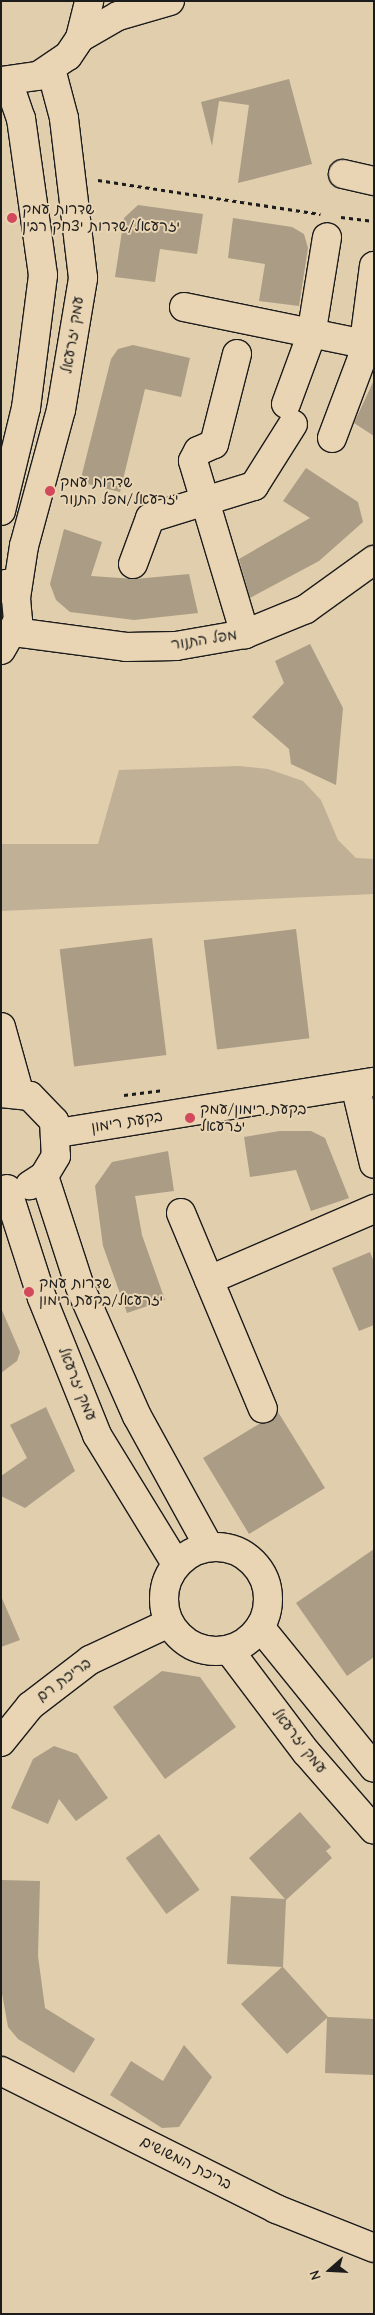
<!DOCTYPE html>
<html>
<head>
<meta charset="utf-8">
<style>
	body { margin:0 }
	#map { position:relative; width:375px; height:2315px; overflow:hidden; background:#e1cead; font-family:"Comic Neue","Playpen Sans Hebrew",sans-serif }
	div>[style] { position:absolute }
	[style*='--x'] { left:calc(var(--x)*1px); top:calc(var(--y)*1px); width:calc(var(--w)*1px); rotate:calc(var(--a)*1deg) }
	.green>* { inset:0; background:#c0b095 }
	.building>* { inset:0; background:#aa9c85; transform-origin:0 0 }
	.path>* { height:3px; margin-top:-1.5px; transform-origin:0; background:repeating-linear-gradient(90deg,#1c1c1c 0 4px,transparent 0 8px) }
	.roads { filter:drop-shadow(1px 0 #1c1c1c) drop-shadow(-1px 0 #1c1c1c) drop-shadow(0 1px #1c1c1c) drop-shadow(0 -1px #1c1c1c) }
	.minor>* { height:28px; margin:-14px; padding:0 14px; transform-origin:14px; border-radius:14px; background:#e9d5b3 }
	.major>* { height:28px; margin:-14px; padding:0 14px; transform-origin:14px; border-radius:14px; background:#e9d5b3 }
	.major>.ring { margin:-14px; padding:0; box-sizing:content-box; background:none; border:28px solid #e9d5b3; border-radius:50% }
	.dots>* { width:14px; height:14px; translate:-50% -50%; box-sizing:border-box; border:2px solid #e9d5b3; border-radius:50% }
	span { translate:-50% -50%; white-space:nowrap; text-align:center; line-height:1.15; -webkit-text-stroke:4px #e9d5b3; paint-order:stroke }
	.poi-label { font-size:15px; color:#1c1c1c }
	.left { translate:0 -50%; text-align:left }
	.street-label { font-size:15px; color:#1c1c1c }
	.frame { position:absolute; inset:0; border:2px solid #1c1c1c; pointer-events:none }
	.north { position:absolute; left:305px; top:2245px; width:50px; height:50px; -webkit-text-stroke:4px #e9d5b3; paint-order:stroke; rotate:251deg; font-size:14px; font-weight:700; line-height:20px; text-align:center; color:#1c1c1c }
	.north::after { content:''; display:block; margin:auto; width:18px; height:22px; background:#1c1c1c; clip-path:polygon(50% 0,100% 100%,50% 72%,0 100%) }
</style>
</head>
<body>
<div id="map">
	<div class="green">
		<div style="clip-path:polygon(239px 766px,268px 769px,303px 781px,321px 800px,338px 840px,356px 858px,374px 859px,374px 894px,1px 911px,1px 844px,98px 844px,119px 770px)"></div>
	</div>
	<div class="building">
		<div style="clip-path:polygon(289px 79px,312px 164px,238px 183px,249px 105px,219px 101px,212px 146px,201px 102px)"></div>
		<div style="clip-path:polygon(138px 205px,203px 214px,197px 254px,160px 249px,155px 282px,115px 277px,124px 218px)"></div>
		<div style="clip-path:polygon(233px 218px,292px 227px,304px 234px,308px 248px,299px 306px,259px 301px,265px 264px,228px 258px)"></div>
		<div style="clip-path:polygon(133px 345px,190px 358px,181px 397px,145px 389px,120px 492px,80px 482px,111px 359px,118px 349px)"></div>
		<div style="clip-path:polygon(374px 380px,374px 436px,354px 423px)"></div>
		<div style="clip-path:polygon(306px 468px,358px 502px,363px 522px,319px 561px,250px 598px,239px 559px,310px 518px,283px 501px)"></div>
		<div style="clip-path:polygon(64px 529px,102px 542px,91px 576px,135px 579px,189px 574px,198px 613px,134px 620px,70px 612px,56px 600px,50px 584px)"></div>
		<div style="clip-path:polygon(310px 644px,343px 708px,336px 785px,291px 764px,289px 749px,252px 717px,284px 683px,275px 661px)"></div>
		<div style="left:296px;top:929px;width:110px;height:93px;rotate:83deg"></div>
		<div style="left:152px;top:938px;width:118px;height:93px;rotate:83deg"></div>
		<div style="clip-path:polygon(280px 1131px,311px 1131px,325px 1138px,349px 1198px,311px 1211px,296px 1170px,250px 1177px,244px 1137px)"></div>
		<div style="clip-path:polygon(168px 1151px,174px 1191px,135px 1196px,142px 1235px,165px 1300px,127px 1313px,103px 1246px,95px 1186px,112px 1162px)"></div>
		<div style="clip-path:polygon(370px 1252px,374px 1262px,374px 1325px,359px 1331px,332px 1268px)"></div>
		<div style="clip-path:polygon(1px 1308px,20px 1352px,17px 1361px,1px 1373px)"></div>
		<div style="clip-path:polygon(46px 1407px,75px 1471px,25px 1508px,1px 1496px,1px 1476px,27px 1458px,10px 1425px)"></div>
		<div style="clip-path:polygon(278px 1412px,325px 1488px,249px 1534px,203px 1458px,259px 1424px,269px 1423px)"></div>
		<div style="clip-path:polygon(374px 1549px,374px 1657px,347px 1676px,296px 1603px)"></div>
		<div style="clip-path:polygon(1px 1596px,20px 1640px,1px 1647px)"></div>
		<div style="clip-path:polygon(162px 1671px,200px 1677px,236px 1727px,165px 1779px,113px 1707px)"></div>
		<div style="clip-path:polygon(54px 1746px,77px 1754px,108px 1798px,76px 1821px,59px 1799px,48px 1824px,11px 1808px,33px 1759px)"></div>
		<div style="clip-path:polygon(300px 1812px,331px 1847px,326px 1851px,332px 1858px,286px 1900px,283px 1967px,328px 2017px,374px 2019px,374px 2075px,325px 2073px,327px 2018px,287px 2054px,241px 2004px,282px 1967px,227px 1964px,231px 1896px,285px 1899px,249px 1858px)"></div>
		<div style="left:159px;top:1834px;width:69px;height:41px;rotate:54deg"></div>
		<div style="clip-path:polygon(1px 1880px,40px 1881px,38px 1956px,45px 2008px,95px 2039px,74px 2073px,18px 2039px,8px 2027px,1px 1988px)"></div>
		<div style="clip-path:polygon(184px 2045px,212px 2077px,179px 2127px,162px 2128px,110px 2095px,131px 2061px,163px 2081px)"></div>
	</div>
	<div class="path">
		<div style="--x:98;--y:180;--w:225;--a:8.7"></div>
		<div style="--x:341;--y:217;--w:33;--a:7"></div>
		<div style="--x:124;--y:1095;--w:40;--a:-7.1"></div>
	</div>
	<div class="roads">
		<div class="minor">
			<div style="--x:343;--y:174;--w:32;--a:13"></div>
			<div style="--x:184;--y:307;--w:194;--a:11.6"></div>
			<div style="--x:237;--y:354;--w:93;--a:104.3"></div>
			<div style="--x:214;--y:444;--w:17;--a:156"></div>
			<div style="--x:198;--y:451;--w:11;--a:117"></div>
			<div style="--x:193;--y:461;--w:181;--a:73.3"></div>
			<div style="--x:286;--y:404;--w:72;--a:-69.8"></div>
			<div style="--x:311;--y:336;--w:100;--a:-80.8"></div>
			<div style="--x:332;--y:438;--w:85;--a:-69.4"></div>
			<div style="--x:362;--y:358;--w:93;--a:-82.6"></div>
			<div style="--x:133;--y:564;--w:49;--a:-69.7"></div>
			<div style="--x:150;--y:518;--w:109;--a:-17.1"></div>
			<div style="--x:254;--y:486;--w:73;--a:-57.8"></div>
			<div style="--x:14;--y:632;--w:113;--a:7.6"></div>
			<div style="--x:126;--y:647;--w:50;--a:-1.1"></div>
			<div style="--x:176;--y:646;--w:70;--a:-9.9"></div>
			<div style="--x:245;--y:634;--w:66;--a:-22.3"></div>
			<div style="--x:306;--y:609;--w:84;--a:-35.8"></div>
			<div style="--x:355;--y:1085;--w:81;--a:76.5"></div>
			<div style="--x:58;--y:1133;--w:320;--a:-9.2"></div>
			<div style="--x:181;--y:1213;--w:212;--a:67.3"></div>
			<div style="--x:209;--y:1280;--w:180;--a:-23.3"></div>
			<div style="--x:1;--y:1742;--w:46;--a:-51.1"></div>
			<div style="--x:30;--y:1706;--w:76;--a:-37.5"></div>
			<div style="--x:90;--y:1660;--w:87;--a:-25.1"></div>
			<div style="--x:1;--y:2071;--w:308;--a:26.6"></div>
			<div style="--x:276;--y:2209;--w:105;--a:21.7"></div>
		</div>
		<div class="major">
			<div style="--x:80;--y:38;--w:44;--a:-30.1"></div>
			<div style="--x:118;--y:16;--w:54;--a:-16.1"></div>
			<div style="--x:1;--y:81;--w:37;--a:-8"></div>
			<div style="--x:38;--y:76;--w:36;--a:-34"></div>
			<div style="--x:68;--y:56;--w:22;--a:-56"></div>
			<div style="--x:80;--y:38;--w:38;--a:-76"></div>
			<div style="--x:1;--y:511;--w:106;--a:-76.4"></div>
			<div style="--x:26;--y:408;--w:134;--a:-82.7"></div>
			<div style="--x:43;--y:275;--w:158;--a:-98"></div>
			<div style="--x:21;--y:119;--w:39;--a:-109"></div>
			<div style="--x:16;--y:598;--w:53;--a:-81.3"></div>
			<div style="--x:24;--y:546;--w:141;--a:-74.8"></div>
			<div style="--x:61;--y:410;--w:134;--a:-80.5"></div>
			<div style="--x:83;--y:278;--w:161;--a:-96.8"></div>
			<div style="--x:64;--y:118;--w:51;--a:-104.9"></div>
			<div style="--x:1;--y:650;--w:34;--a:-60"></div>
			<div style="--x:18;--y:621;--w:23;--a:-95"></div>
			<div style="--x:16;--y:598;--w:17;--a:-123"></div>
			<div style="--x:1;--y:1027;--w:67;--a:74.5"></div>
			<div style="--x:1;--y:1093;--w:29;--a:6"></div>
			<div style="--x:30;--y:1096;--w:35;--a:46"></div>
			<div style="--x:54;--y:1121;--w:35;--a:87"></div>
			<div style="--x:56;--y:1156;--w:23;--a:121"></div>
			<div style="--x:44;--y:1176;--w:17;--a:147"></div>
			<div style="--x:44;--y:1176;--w:117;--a:72"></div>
			<div style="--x:80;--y:1287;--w:141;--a:66.2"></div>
			<div style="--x:137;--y:1416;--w:149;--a:61.2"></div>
			<div style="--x:7;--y:1189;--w:114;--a:72.2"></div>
			<div style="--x:42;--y:1298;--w:148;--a:68.1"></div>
			<div style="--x:97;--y:1435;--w:151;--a:58.5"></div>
			<div class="ring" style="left:164px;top:1547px;width:76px;height:76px"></div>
			<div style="--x:260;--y:1627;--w:181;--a:51"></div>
			<div style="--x:229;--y:1650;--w:128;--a:53"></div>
			<div style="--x:306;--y:1752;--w:103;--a:48.9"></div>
		</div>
	</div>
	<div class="dots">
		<div style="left:12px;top:218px;background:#d1495b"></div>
		<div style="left:50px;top:491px;background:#d1495b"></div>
		<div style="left:190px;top:1118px;background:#d1495b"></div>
		<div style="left:29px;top:1292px;background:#d1495b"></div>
	</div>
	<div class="poi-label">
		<span class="left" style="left:22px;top:218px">שדרות עמק<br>יזרעאל/שדרות יצחק רבין</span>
		<span class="left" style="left:60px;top:491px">שדרות עמק<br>יזרעאל/מפל התנור</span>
		<span class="left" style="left:200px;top:1118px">בקעת רימון/עמק<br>יזרעאל</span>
		<span class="left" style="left:39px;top:1292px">שדרות עמק<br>יזרעאל/בקעת רימון</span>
	</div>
	<div class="street-label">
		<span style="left:73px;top:335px;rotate:-81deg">עמק יזרעאל</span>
		<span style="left:204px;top:640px;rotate:-9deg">מפל התנור</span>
		<span style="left:127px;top:1122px;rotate:-9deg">בקעת רימון</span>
		<span style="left:77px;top:1384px;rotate:68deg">עמק יזרעאל</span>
		<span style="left:64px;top:1680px;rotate:-36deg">בריכת רם</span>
		<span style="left:299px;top:1741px;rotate:52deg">עמק יזרעאל</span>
		<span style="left:186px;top:2163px;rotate:27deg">בריכת המשושים</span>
	</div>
	<div class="frame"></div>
	<div class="north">N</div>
</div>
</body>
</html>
